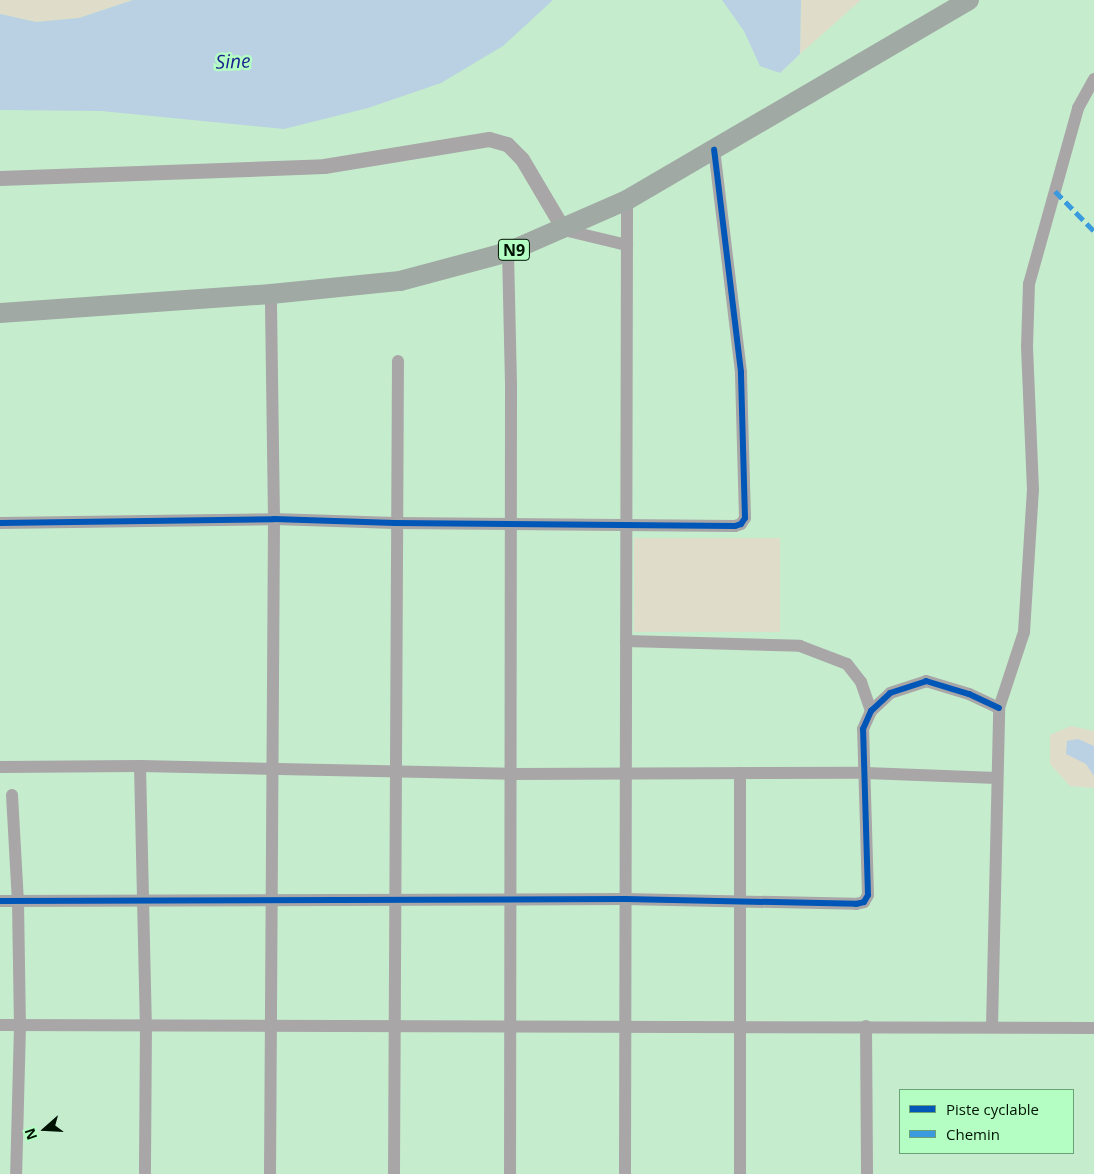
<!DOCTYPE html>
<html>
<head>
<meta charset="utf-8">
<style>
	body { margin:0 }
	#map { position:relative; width:1094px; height:1174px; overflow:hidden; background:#c5edcd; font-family:"Open Sans",sans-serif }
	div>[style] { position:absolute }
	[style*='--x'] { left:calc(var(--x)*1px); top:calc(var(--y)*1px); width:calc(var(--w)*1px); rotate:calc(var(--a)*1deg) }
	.green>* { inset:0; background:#dfdcca; transform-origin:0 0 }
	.water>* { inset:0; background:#bad0e3 }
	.minor>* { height:12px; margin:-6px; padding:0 6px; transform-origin:6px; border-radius:6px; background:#a9a6a8 }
	.tertiary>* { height:15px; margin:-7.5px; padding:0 7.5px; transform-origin:7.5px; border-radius:7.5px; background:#a9a6a8 }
	.primary>* { height:20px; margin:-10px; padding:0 10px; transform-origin:10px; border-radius:10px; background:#a1a9a4 }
	.quiet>* { height:5px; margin-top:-2.5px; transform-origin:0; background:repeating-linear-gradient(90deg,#399add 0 10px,transparent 0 15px) }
	.cycleway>* { height:6px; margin:-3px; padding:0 3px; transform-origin:3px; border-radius:3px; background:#0057b8 }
	span { translate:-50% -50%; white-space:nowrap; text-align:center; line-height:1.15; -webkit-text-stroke:5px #b4fec3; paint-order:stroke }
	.shield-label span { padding:1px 4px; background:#b4fec3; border:1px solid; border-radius:4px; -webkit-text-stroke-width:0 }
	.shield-label { font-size:16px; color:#001302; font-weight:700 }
	.water-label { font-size:19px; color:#1b1e90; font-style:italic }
	.legend { position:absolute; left:899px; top:1089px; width:175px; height:65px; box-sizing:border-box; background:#b4fec3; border:1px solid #6ca076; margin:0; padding:6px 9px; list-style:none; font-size:15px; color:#001302 }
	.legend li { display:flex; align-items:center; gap:10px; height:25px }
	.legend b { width:25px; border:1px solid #6ca076 }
	.north { position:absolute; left:20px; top:1104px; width:50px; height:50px; -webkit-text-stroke:4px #b4fec3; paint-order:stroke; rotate:251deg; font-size:14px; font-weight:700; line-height:20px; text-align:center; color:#001302 }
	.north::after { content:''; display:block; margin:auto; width:18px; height:22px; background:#001302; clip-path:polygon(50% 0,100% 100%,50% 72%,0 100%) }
</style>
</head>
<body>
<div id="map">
	<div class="green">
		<div style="clip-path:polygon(0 0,133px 0,79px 18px,36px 22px,0 14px)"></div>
		<div style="clip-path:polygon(801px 0,861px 0,800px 54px)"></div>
		<div style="left:634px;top:538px;width:146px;height:94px"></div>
		<div style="clip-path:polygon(1071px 726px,1094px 731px,1094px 788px,1070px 786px,1050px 764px,1050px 735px)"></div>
	</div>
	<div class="water">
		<div style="clip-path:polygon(133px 0,553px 0,503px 46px,441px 83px,368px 108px,284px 129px,101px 111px,0 110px,0 14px,36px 22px,79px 18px)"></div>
		<div style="clip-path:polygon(722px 0,801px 0,800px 54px,780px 73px,760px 66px,744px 31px)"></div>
		<div style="clip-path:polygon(1078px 739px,1094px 746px,1094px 776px,1086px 764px,1066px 754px,1067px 741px)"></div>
	</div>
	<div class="minor">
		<div style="--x:564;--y:230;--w:65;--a:13.4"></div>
		<div style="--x:508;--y:252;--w:137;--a:88.7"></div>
		<div style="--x:511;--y:389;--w:785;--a:90.07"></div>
		<div style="--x:0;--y:523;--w:274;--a:-0.8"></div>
		<div style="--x:274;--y:519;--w:121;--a:1.9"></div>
		<div style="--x:395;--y:523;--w:340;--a:0.5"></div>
		<div style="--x:735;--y:526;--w:6;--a:-18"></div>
		<div style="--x:741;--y:524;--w:7;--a:-56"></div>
		<div style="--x:745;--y:518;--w:146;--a:-91.6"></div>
		<div style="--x:741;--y:372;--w:224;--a:-96.9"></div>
		<div style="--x:626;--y:641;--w:174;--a:1.6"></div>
		<div style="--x:800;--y:646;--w:50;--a:21"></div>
		<div style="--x:847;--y:664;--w:23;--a:52"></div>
		<div style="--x:861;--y:682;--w:31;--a:71"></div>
		<div style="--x:140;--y:766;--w:257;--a:88.7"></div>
		<div style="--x:146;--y:1023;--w:151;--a:90.4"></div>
		<div style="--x:0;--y:767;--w:140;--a:-0.4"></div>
		<div style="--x:140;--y:766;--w:370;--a:1.2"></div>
		<div style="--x:510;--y:774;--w:356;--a:-0.2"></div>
		<div style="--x:866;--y:773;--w:131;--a:2.2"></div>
		<div style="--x:12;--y:795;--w:106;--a:86.8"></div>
		<div style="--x:18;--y:901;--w:125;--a:89.1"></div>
		<div style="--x:20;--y:1026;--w:148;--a:91.5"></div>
		<div style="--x:0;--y:901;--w:625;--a:-0.18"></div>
		<div style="--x:625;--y:899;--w:231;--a:1.2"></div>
		<div style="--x:856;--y:904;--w:8;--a:-14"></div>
		<div style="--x:864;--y:902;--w:8;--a:-60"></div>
		<div style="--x:868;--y:895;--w:166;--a:-91.7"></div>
		<div style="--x:863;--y:729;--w:20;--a:-66"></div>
		<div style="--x:871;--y:711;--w:26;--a:-43"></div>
		<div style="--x:890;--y:693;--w:38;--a:-18"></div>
		<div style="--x:926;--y:681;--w:45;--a:16.8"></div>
		<div style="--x:969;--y:694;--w:33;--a:25"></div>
		<div style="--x:0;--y:1025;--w:1094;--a:0.16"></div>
		<div style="--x:866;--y:1026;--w:148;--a:89.6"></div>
		<div style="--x:992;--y:1027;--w:319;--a:-88.7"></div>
		<div style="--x:999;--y:708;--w:80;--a:-71.8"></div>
		<div style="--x:1024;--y:632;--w:142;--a:-86.4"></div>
		<div style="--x:1033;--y:490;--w:143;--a:-92.4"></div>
		<div style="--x:1027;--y:347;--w:63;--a:-88.2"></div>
		<div style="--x:1029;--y:284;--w:183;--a:-74.4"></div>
		<div style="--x:1078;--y:108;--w:33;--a:-61"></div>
		<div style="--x:270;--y:1174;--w:655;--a:-89.65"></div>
		<div style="--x:274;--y:519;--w:225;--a:-90.8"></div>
		<div style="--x:394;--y:1174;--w:813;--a:-89.72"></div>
		<div style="--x:625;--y:1174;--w:974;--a:-89.88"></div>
		<div style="--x:740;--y:1174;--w:401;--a:-90"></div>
	</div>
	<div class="tertiary">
		<div style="--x:0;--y:178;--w:324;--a:-2.1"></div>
		<div style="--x:324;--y:166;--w:167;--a:-9.3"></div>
		<div style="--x:489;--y:139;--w:19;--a:16"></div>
		<div style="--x:507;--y:144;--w:21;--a:45"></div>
		<div style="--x:522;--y:159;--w:82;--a:59.4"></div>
	</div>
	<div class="primary">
		<div style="--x:0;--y:313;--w:272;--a:-4"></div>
		<div style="--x:271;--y:294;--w:130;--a:-5.8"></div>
		<div style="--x:400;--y:281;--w:112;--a:-15"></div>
		<div style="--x:508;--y:252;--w:130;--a:-23.6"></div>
		<div style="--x:627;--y:200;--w:396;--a:-30.3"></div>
	</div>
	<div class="quiet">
		<div style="--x:1055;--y:191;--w:56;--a:45.7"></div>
	</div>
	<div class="cycleway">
		<div style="--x:0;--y:523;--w:274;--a:-0.8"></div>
		<div style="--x:274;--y:519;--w:121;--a:1.9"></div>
		<div style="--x:395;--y:523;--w:340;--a:0.5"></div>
		<div style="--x:735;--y:526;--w:6;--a:-18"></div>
		<div style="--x:741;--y:524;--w:7;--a:-56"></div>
		<div style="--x:745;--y:518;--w:146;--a:-91.6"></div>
		<div style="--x:741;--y:372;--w:224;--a:-96.9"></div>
		<div style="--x:0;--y:901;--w:625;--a:-0.18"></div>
		<div style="--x:625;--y:899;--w:231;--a:1.2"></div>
		<div style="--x:856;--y:904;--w:8;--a:-14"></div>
		<div style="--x:864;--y:902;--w:8;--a:-60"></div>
		<div style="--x:868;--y:895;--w:166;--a:-91.7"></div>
		<div style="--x:863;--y:729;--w:20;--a:-66"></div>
		<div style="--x:871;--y:711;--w:26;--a:-43"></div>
		<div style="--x:890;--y:693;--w:38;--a:-18"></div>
		<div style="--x:926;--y:681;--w:45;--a:16.8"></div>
		<div style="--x:969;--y:694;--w:33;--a:25"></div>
	</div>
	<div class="shield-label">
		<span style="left:514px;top:250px">N9</span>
	</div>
	<div class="water-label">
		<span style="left:233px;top:62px;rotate:-2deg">Sine</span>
	</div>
	<ul class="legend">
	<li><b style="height:6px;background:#0057b8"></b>Piste cyclable</li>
	<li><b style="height:6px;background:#399add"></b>Chemin</li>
	</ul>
	<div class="north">N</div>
</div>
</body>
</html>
